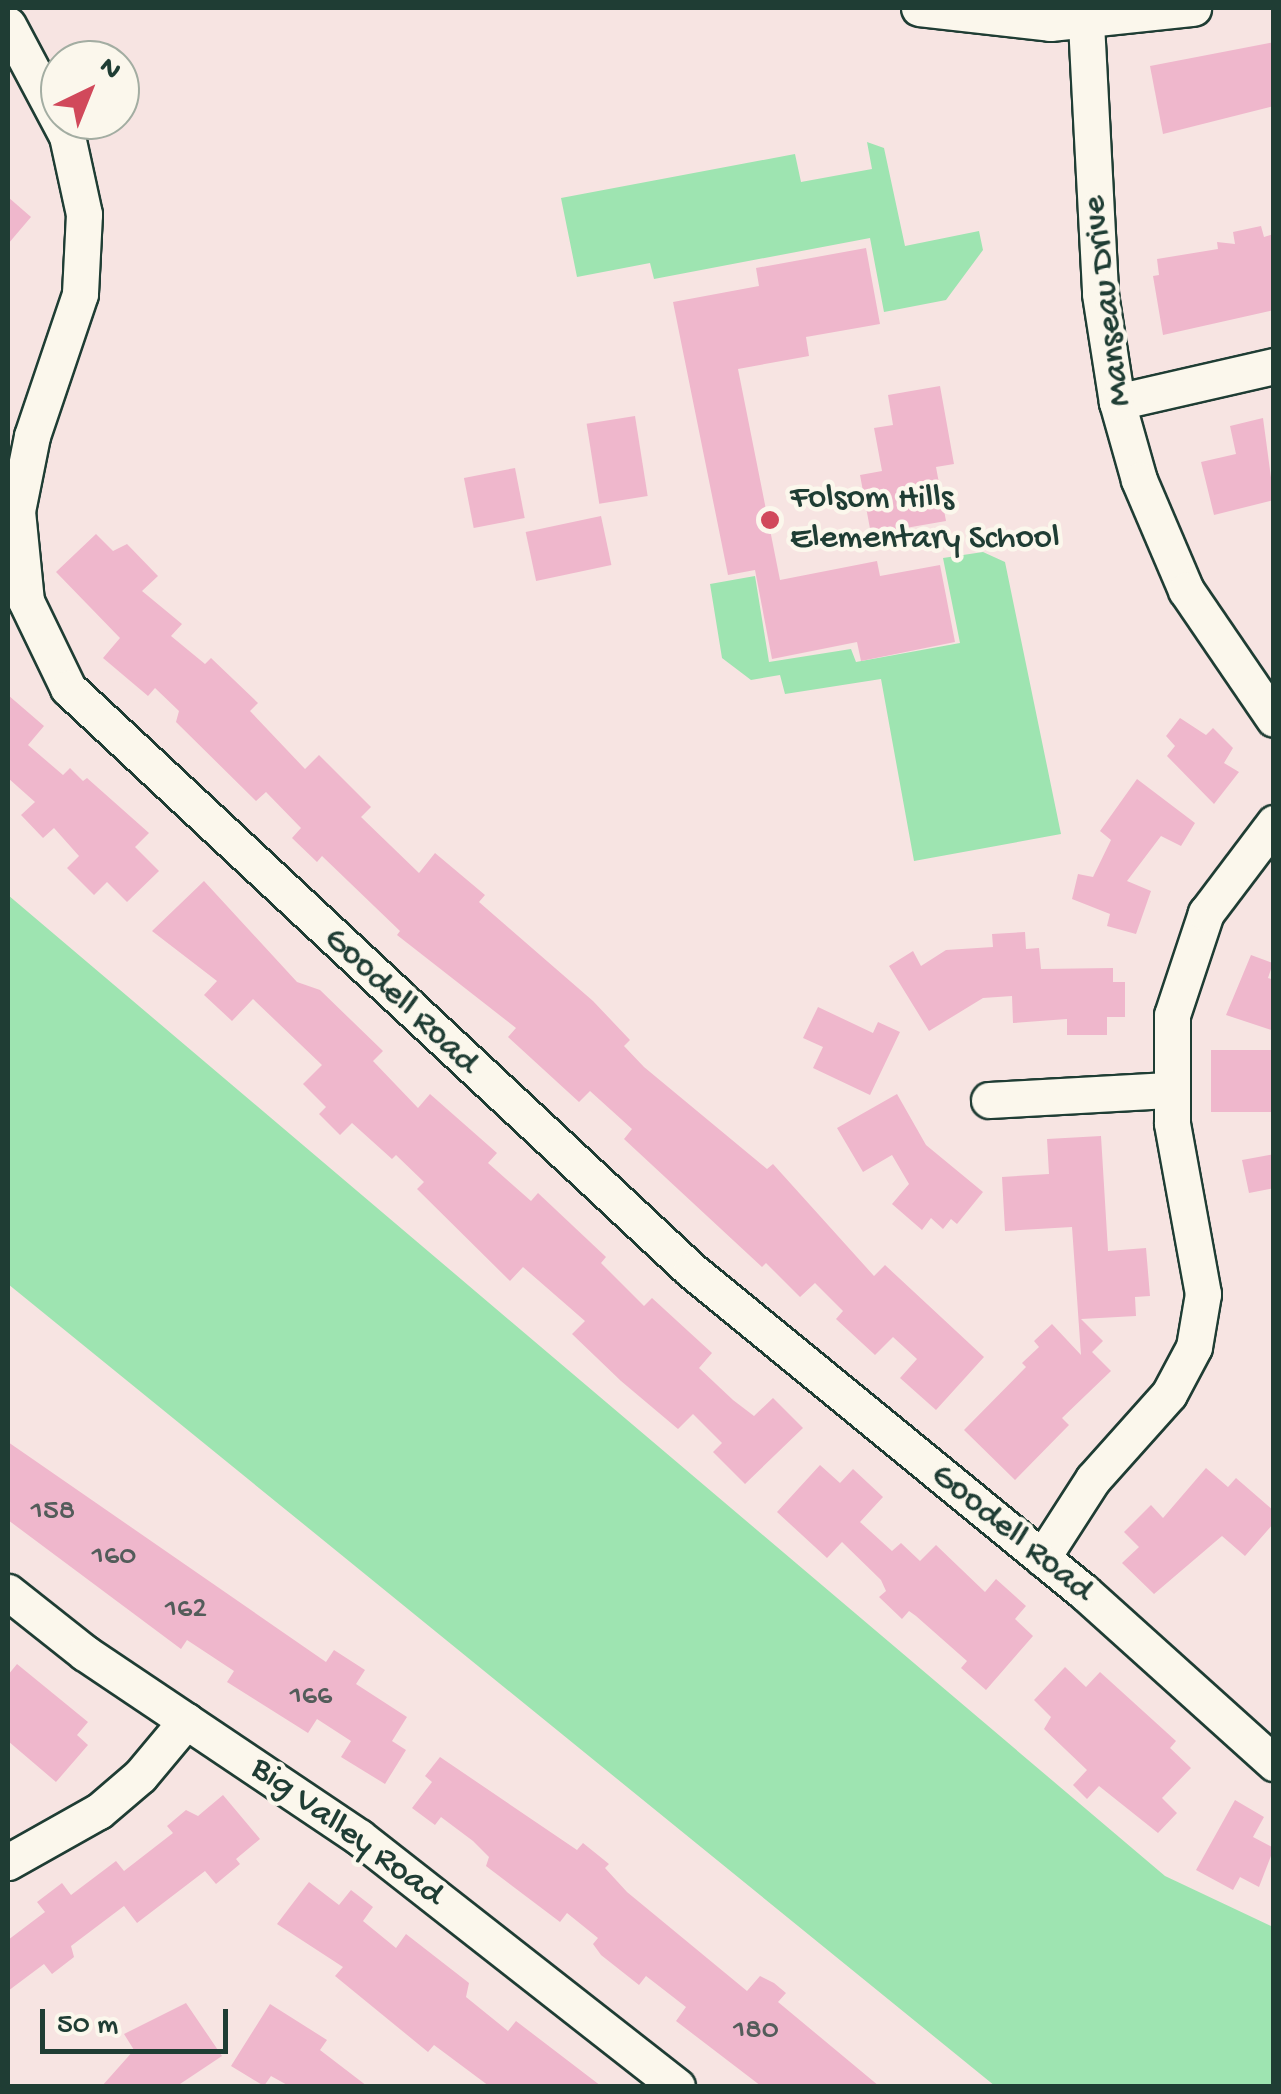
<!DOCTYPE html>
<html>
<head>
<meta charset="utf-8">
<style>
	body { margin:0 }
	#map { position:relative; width:1281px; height:2094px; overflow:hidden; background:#f7e4e2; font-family:"Gochi Hand",sans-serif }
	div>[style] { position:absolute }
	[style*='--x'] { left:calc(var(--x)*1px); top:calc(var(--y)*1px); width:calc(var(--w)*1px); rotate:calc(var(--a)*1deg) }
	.green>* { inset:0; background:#9ee4b1 }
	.building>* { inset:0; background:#efb7cc; transform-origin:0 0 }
	.roads { filter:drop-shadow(2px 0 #1f3d34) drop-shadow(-2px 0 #1f3d34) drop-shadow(0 2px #1f3d34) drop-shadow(0 -2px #1f3d34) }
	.minor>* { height:35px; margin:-17.5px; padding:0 17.5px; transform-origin:17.5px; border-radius:17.5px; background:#fbf7ec }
	.dots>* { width:28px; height:28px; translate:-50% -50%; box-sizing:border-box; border:5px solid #fbf7ec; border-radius:50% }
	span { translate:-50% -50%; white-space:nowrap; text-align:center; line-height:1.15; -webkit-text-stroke:9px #fbf7ec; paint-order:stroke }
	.number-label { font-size:30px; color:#535c5a }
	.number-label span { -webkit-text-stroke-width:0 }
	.street-label { font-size:35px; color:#1f3d34 }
	.poi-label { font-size:35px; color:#1f3d34 }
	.left { translate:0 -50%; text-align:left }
	.frame { position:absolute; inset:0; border:10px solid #1f3d34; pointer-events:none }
	.north { position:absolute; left:40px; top:40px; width:100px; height:100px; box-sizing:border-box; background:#fbf7ec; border:2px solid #a3ada2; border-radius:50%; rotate:43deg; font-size:28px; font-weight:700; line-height:40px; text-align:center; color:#1f3d34 }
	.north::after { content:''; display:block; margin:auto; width:35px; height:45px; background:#d1495b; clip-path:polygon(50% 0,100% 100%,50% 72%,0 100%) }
	.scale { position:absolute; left:40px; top:2009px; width:188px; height:45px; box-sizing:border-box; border:5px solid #1f3d34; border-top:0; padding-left:12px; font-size:30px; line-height:35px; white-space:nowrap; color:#1f3d34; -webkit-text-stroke:8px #fbf7ec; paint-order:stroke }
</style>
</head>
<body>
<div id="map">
	<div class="green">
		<div style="clip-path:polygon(867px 142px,884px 148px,905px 246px,979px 231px,983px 250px,946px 300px,884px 312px,870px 238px,654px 279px,650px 263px,577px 277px,561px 198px,795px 154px,801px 182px,872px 169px)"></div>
		<div style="clip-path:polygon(983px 552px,1005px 562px,1061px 834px,914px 861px,881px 679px,785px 694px,780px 675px,751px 680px,722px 658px,710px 584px,755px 576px,769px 662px,851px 649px,856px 662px,960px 643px,943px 558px)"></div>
		<div style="clip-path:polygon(8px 895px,1165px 1876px,1273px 1927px,1273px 2086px,995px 2086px,8px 1284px)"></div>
	</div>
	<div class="building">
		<div style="clip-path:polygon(1274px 42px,1274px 106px,1163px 134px,1150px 66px)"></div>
		<div style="clip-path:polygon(8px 197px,31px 217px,8px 244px)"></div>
		<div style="clip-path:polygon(1261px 226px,1264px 237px,1274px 234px,1274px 310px,1163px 335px,1153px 276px,1159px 275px,1157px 259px,1218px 249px,1217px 242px,1235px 244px,1233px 232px)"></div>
		<div style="clip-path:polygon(866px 248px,880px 324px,806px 337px,809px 356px,738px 369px,780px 580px,877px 561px,880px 576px,940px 565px,955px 642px,861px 661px,857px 642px,772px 659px,755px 570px,728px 575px,673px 302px,759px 286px,756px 268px)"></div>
		<div style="clip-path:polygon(940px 386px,954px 464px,936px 467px,946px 521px,871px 534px,860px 475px,882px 471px,874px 428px,893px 425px,888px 395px)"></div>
		<div style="left:635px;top:416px;width:81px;height:49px;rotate:81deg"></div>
		<div style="clip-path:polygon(1263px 418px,1274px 500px,1214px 515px,1201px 462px,1236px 454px,1230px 426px)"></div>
		<div style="left:515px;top:468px;width:51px;height:52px;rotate:79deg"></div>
		<div style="left:601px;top:516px;width:50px;height:77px;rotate:78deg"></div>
		<div style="clip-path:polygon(96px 534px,113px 551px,127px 544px,158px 576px,142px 591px,182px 624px,171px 636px,205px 664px,211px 658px,258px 703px,250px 711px,305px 769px,319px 755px,371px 807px,361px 817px,419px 873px,435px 853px,485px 895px,479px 902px,593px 1001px,630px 1040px,624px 1046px,644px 1067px,767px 1169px,773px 1164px,874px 1276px,885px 1265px,984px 1357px,936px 1410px,900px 1378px,917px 1359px,893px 1337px,875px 1355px,836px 1319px,843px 1311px,815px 1283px,800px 1297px,766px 1263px,762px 1267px,624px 1139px,632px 1129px,590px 1091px,579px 1102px,508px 1037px,516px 1028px,397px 935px,400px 931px,322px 856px,317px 862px,292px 838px,301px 828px,266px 792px,256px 801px,176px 722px,179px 711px,155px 688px,148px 696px,103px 658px,120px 638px,56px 572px)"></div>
		<div style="clip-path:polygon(8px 695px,44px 726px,28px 745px,63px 775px,70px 768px,83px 781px,87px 778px,149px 833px,135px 847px,159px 871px,127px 902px,107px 882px,94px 895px,67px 868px,79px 856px,54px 828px,43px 838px,21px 815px,35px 802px,8px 778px)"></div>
		<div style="clip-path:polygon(1180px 718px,1206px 735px,1213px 728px,1233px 748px,1224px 763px,1239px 772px,1214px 804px,1167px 756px,1175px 746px,1166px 736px)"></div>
		<div style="clip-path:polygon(1137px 779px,1195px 823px,1181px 846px,1161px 836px,1127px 881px,1151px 891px,1136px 934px,1107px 926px,1110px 914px,1072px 899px,1078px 874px,1093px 877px,1111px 840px,1100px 831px)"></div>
		<div style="clip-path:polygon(204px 881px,297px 982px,320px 990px,383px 1051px,373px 1061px,418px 1108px,430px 1094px,497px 1153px,488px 1163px,531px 1201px,538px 1193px,606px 1257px,601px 1263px,644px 1306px,652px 1298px,712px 1353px,699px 1368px,733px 1400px,754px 1416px,773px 1398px,803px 1428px,745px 1484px,713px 1452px,722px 1443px,693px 1414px,678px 1429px,621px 1381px,572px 1334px,585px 1321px,523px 1267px,510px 1281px,417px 1189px,424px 1182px,396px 1155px,392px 1159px,352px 1123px,340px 1135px,319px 1114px,326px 1107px,303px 1084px,322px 1065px,253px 999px,232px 1021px,204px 995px,217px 981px,152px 931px)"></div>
		<div style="clip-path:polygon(1025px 932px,1026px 949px,1039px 948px,1041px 969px,1113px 968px,1113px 982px,1125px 982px,1125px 1017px,1107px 1017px,1107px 1035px,1067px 1035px,1067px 1019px,1013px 1023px,1012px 996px,983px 998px,929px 1031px,889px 966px,913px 951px,921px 966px,946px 950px,993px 947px,992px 934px)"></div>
		<div style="clip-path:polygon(1251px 955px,1273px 963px,1268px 978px,1274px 980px,1274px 1031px,1226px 1015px)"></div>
		<div style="clip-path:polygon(818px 1007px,873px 1033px,878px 1022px,900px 1032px,870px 1095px,813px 1068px,823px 1047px,803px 1038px)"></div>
		<div style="left:1274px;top:1050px;width:62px;height:63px;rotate:90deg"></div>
		<div style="clip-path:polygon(897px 1094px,926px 1145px,983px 1192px,957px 1224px,951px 1219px,943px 1229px,931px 1218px,922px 1230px,892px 1204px,909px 1184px,892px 1155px,863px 1172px,837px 1128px)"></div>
		<div style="clip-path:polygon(1101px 1136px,1108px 1251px,1146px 1248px,1150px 1296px,1135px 1297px,1136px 1316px,1081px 1319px,1103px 1341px,1092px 1352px,1111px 1371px,1062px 1418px,1069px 1425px,1015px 1480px,964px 1430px,1026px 1367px,1022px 1363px,1039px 1347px,1034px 1341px,1052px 1324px,1081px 1355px,1072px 1227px,1005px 1231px,1002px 1177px,1049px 1174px,1047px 1139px)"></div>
		<div style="clip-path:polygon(1274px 1154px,1274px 1188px,1249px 1193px,1242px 1160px)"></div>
		<div style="clip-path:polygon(8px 1442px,326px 1662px,334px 1650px,365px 1670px,356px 1684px,407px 1717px,392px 1741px,406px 1750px,385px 1784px,341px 1757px,351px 1741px,317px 1719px,308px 1733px,227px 1682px,234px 1671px,187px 1640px,181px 1649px,8px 1520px)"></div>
		<div style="clip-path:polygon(820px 1465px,840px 1483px,853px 1469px,883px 1497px,860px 1522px,892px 1551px,901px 1543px,920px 1561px,936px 1545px,985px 1592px,996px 1579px,1026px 1606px,1015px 1619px,1033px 1636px,986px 1690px,961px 1668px,967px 1661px,916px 1616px,909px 1611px,902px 1619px,879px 1597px,886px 1591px,881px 1580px,842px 1542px,827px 1558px,777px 1512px)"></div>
		<div style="clip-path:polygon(1206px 1468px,1228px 1487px,1236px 1478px,1274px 1511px,1274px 1523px,1245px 1556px,1222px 1536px,1154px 1594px,1122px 1563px,1139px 1547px,1124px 1532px,1151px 1505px,1163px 1518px)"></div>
		<div style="clip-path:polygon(17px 1664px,88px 1722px,77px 1735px,88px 1745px,56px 1782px,8px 1741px,8px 1675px)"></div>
		<div style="clip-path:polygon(1065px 1667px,1086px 1687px,1100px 1672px,1176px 1741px,1170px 1748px,1191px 1768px,1162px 1798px,1177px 1813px,1158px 1833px,1099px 1786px,1087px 1799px,1073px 1785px,1087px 1770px,1044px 1729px,1051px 1717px,1034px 1700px)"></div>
		<div style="clip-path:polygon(440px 1757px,577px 1850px,583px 1843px,609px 1864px,605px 1868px,627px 1892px,747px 1991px,760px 1976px,774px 1983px,786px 1993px,778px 2002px,879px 2086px,761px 2086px,676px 2021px,686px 2007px,646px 1976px,639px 1985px,601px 1955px,593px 1944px,598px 1938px,567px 1913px,560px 1922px,486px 1866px,489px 1857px,473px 1841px,441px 1817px,435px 1825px,412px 1808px,432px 1782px,425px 1776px)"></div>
		<div style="clip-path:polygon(223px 1795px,260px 1839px,236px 1859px,240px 1864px,216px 1884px,205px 1871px,137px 1923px,124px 1906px,71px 1946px,74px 1957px,52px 1974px,44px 1964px,8px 1991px,8px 1940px,45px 1912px,37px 1902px,62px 1883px,71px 1895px,116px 1861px,124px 1871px,173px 1833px,167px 1826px,186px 1810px,198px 1816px)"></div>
		<div style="clip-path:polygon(1235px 1800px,1264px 1817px,1253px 1837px,1274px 1848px,1259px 1887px,1240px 1877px,1233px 1890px,1196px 1870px)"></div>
		<div style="clip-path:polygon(309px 1882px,339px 1905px,351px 1890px,373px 1907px,363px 1921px,396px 1948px,406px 1934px,469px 1983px,466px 1997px,508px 2031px,516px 2021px,601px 2086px,489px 2086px,434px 2045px,428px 2052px,335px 1976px,343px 1967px,277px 1924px)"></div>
		<div style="clip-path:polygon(186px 2003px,222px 2056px,177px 2086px,102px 2086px,134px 2050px,124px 2034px)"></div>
		<div style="clip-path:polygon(270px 2004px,327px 2040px,320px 2050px,367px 2086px,289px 2086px,271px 2076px,264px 2086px,231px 2066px)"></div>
	</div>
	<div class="roads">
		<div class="minor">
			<div style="--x:919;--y:8;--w:132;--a:6.5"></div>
			<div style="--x:1050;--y:23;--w:144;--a:-6"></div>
			<div style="--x:1086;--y:23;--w:271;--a:87"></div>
			<div style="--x:1100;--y:294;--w:109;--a:81.1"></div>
			<div style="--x:1117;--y:402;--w:81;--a:74.2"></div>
			<div style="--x:1139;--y:480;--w:120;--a:66.9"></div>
			<div style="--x:1186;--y:590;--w:156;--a:55.7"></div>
			<div style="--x:8;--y:25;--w:126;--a:62"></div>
			<div style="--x:67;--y:136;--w:80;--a:77.7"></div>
			<div style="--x:84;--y:214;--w:80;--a:92.9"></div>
			<div style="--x:80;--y:294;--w:150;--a:108.7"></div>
			<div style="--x:32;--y:436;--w:76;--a:101.3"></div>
			<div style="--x:17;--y:511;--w:90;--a:84.3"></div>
			<div style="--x:26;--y:601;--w:97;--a:64.2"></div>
			<div style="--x:68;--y:688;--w:853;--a:43.05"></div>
			<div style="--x:691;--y:1270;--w:508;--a:39.33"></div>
			<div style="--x:1084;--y:1592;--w:256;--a:42"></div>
			<div style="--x:1117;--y:402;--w:161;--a:-12.9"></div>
			<div style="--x:989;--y:1100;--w:180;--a:-3.2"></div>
			<div style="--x:1042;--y:1558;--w:94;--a:-57.2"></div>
			<div style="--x:1093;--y:1479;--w:114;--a:-48.2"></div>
			<div style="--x:1169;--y:1394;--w:53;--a:-62"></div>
			<div style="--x:1194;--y:1347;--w:54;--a:-80.4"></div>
			<div style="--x:1203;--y:1294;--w:174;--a:-100.3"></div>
			<div style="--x:1172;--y:1123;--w:108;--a:-90"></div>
			<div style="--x:1172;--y:1015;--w:108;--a:-71.6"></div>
			<div style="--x:1206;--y:913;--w:113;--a:-52.9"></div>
			<div style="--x:8;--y:1592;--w:98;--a:38.4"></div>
			<div style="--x:85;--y:1653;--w:330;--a:33.9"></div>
			<div style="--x:359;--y:1837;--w:404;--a:38.1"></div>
			<div style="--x:8;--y:1862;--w:104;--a:-29.3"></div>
			<div style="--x:99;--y:1811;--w:54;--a:-40.5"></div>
			<div style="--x:140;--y:1776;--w:72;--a:-50.1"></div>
		</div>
	</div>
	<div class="dots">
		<div style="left:770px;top:520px;background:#d1495b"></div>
	</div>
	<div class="number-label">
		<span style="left:53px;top:1513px">158</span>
		<span style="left:114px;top:1558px">160</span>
		<span style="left:186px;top:1611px">162</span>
		<span style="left:311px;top:1698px">166</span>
		<span style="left:756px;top:2032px">180</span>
	</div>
	<div class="street-label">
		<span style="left:1109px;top:301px;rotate:-97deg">Manseau Drive</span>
		<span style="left:400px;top:1002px;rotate:43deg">Goodell Road</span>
		<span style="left:1011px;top:1534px;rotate:39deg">Goodell Road</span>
		<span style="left:346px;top:1833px;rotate:36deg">Big Valley Road</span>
	</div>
	<div class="poi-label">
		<span class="left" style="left:790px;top:520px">Folsom Hills<br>Elementary School</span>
	</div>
	<div class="frame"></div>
	<div class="north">N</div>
	<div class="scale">50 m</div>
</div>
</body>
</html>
